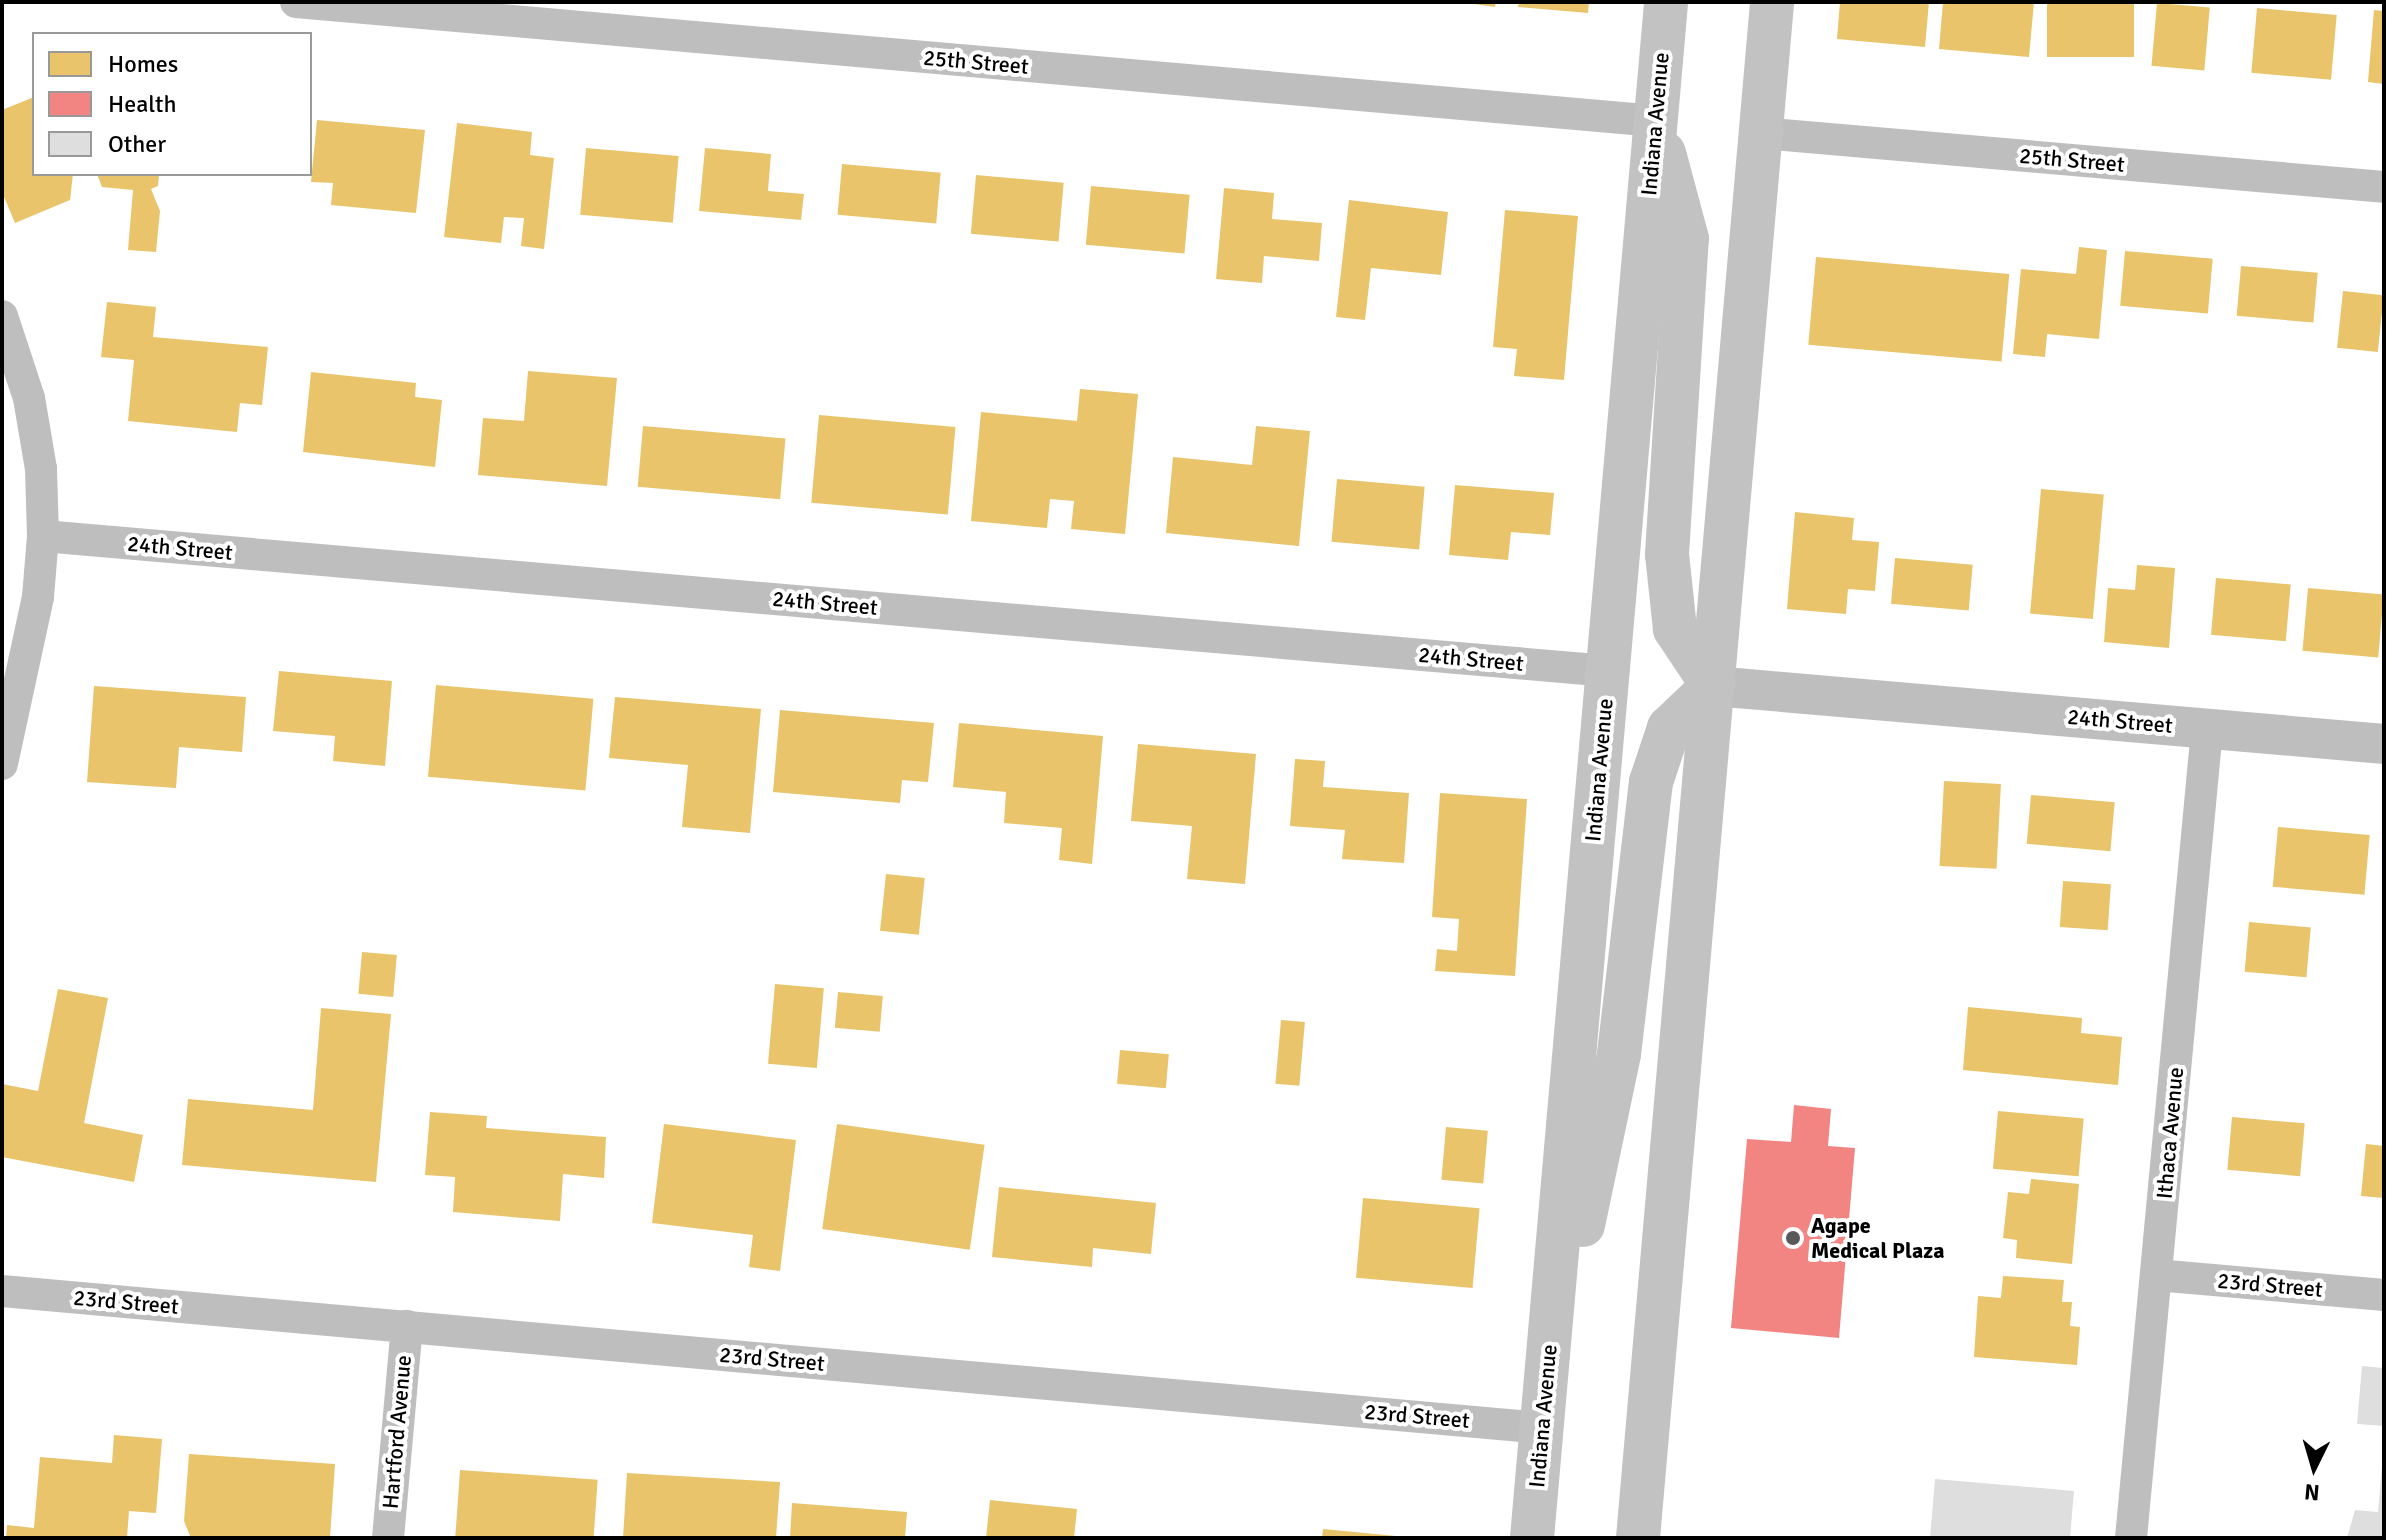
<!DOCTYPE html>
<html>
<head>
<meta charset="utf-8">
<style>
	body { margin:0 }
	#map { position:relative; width:2386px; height:1540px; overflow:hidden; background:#fff; font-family:Signika,sans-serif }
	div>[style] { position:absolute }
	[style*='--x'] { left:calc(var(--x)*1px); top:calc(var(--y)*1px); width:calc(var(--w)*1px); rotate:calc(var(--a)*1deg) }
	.homes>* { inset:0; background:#e9c46a; transform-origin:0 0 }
	.health>* { inset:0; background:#f28482 }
	.building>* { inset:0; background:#dedede }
	.minor>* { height:32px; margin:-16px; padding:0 16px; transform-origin:16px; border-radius:16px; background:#bebebe }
	.tertiary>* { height:40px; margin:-20px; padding:0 20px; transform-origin:20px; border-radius:20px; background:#bebebe }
	.secondary>* { height:44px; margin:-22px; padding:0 22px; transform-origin:22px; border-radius:22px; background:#c2c2c2 }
	.dots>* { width:22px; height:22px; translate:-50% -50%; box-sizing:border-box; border:4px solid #fff; border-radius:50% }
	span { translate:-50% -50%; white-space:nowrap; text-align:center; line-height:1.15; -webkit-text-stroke:8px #fff; paint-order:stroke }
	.street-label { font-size:22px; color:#000 }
	.poi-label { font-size:22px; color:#000; font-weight:700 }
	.left { translate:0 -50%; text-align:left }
	.frame { position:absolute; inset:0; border:4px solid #000; pointer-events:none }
	.legend { position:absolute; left:32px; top:32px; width:280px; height:144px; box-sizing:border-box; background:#fff; border:2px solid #999; margin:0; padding:10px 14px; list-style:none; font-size:24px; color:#000 }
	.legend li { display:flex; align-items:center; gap:16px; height:40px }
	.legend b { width:40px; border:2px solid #999 }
	.north { position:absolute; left:2274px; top:1428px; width:80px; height:80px; -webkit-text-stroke:6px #fff; paint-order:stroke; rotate:185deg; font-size:22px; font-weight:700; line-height:32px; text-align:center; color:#000 }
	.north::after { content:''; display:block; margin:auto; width:28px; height:36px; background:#000; clip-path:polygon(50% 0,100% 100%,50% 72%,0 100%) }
</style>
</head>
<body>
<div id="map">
	<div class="homes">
		<div style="clip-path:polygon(1461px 2px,1496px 2px,1495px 7px)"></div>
		<div style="clip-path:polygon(1519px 2px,1589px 2px,1588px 13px,1518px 7px)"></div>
		<div style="clip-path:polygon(1840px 2px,1929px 2px,1925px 47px,1837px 39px)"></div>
		<div style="clip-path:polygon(1943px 2px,2034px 2px,2029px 57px,1939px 49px)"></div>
		<div style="left:2047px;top:2px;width:87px;height:55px"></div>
		<div style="left:2157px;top:3px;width:53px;height:63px;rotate:5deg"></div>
		<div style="left:2257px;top:8px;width:80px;height:65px;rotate:5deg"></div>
		<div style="clip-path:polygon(2374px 10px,2384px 11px,2384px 84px,2368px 82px)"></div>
		<div style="clip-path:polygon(34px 97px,34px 174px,73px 174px,70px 200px,15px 223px,2px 192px,2px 110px)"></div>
		<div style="clip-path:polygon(317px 120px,425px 130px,416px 213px,331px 205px,333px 183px,311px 182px)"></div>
		<div style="clip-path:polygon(457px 123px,532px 132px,530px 155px,554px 158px,544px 249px,521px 246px,524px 218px,504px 217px,501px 243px,444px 237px)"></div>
		<div style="left:586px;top:148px;width:93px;height:67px;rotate:5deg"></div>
		<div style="clip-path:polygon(705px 148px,771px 154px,768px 191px,804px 194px,801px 220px,699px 211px)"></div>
		<div style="left:842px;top:164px;width:99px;height:51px;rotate:5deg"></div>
		<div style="clip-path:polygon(97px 174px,159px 174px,158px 186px,151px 189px,160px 211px,156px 252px,128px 250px,133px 190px,102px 187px)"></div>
		<div style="left:976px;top:175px;width:88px;height:59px;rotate:5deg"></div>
		<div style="left:1091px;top:186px;width:99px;height:59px;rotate:5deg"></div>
		<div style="clip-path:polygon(1224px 188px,1274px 193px,1272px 219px,1322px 223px,1319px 261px,1264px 256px,1262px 283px,1216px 279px)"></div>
		<div style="clip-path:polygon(1349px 200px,1448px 212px,1441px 275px,1371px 268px,1365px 320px,1336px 317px)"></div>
		<div style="clip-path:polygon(1505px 210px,1578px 216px,1564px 380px,1514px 376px,1517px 349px,1493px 347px)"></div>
		<div style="clip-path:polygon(2079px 247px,2107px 250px,2099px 339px,2047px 334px,2045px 357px,2013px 354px,2021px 269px,2076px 274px)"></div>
		<div style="left:2125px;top:251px;width:88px;height:55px;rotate:5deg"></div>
		<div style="left:1816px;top:257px;width:194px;height:88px;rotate:5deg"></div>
		<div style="left:2241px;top:266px;width:77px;height:50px;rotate:5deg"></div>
		<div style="left:2343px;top:291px;width:41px;height:57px;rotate:6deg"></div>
		<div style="clip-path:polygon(107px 302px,156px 307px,153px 337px,268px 347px,262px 405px,240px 403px,237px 432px,128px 421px,134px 360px,101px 357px)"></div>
		<div style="clip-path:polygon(528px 371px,617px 378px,607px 486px,478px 475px,483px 418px,524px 421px)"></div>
		<div style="clip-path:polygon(311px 372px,416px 383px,415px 397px,442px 400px,435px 467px,303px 452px)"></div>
		<div style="clip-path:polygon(1080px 389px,1138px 394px,1125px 534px,1071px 529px,1074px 501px,1050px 499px,1047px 528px,971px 521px,981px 412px,1077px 421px)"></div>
		<div style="left:819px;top:415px;width:137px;height:88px;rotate:5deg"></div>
		<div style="left:643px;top:426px;width:143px;height:61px;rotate:5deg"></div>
		<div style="clip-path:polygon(1256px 426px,1310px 431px,1299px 546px,1166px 533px,1173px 457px,1252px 465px)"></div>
		<div style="left:1337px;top:479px;width:88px;height:63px;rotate:5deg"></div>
		<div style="clip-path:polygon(1455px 485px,1554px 493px,1550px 535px,1511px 532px,1508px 560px,1449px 555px)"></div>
		<div style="left:2041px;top:489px;width:63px;height:125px;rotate:5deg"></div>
		<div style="clip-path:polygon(1795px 512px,1854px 518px,1852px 540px,1879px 542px,1875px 591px,1848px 589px,1846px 614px,1787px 609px)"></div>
		<div style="left:1895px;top:558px;width:78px;height:46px;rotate:5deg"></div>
		<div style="clip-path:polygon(2137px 565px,2175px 568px,2169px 648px,2104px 642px,2108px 588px,2135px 590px)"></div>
		<div style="left:2216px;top:578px;width:75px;height:57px;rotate:5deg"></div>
		<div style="left:2308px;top:588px;width:76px;height:63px;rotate:5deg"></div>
		<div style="clip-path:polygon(279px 671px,392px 681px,385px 766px,333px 761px,335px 736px,273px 731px)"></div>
		<div style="left:436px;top:685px;width:158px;height:92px;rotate:5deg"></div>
		<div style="clip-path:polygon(94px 686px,246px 697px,242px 752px,179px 747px,176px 788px,87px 782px)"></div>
		<div style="clip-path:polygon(615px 697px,761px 709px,750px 833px,682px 827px,688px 765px,609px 758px)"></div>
		<div style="clip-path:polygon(780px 710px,934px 723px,928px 782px,902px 780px,900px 803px,773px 792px)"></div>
		<div style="clip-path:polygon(959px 723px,1103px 736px,1092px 864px,1059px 860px,1062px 828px,1004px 823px,1006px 792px,953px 787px)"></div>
		<div style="clip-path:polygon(1138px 744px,1256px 754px,1245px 884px,1187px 879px,1192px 826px,1131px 821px)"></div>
		<div style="clip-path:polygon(1295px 759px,1325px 761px,1323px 787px,1409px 793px,1404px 863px,1342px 859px,1345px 830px,1290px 826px)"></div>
		<div style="left:1944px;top:781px;width:57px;height:85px;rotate:3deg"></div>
		<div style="clip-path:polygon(1440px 793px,1527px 799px,1515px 976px,1435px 971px,1437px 949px,1457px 951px,1459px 919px,1432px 917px)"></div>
		<div style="left:2031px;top:795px;width:84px;height:49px;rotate:5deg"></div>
		<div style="left:2278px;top:827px;width:92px;height:60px;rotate:5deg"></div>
		<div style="left:886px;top:874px;width:39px;height:57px;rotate:6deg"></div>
		<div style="left:2063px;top:881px;width:48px;height:46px;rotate:4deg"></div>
		<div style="left:2249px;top:922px;width:62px;height:50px;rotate:5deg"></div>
		<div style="left:362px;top:952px;width:35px;height:42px;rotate:5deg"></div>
		<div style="left:775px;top:984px;width:49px;height:80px;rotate:5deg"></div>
		<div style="clip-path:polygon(58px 989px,108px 998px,84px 1123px,143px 1135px,134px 1182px,2px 1157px,2px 1084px,38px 1091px)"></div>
		<div style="left:838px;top:992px;width:45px;height:36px;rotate:5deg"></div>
		<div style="clip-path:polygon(1968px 1007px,2082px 1018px,2081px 1033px,2122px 1037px,2118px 1085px,1963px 1070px)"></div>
		<div style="clip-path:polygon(321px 1008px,391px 1014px,376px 1182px,182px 1165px,188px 1099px,313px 1110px)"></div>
		<div style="left:1281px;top:1020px;width:24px;height:64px;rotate:5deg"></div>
		<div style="left:1120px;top:1050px;width:49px;height:34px;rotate:5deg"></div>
		<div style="left:1998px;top:1111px;width:86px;height:58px;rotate:5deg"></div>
		<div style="clip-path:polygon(430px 1112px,487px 1116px,486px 1128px,606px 1137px,604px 1178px,563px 1174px,560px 1221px,453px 1212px,455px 1177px,425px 1175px)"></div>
		<div style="left:2232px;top:1117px;width:73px;height:53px;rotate:5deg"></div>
		<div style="clip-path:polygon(664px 1124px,796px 1140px,780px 1271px,749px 1267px,753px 1235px,652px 1223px)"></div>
		<div style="left:837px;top:1124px;width:149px;height:106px;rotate:8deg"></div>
		<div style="left:1446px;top:1127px;width:42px;height:53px;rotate:5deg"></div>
		<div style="clip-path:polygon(2366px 1144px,2384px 1146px,2384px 1198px,2361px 1196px)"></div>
		<div style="clip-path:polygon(2031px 1179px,2079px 1184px,2072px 1264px,2016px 1258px,2017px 1240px,2003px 1238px,2008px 1192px,2029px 1194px)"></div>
		<div style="clip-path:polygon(999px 1187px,1156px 1203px,1151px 1254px,1093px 1248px,1092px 1267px,992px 1257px)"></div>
		<div style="left:1363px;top:1198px;width:117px;height:80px;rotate:5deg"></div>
		<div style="clip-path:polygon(2003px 1276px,2064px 1280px,2062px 1302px,2072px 1302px,2070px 1326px,2080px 1327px,2077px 1365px,1974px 1357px,1978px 1296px,2001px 1298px)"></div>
		<div style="clip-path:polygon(114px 1435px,162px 1439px,156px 1513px,129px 1511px,127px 1538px,6px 1538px,7px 1525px,34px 1528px,40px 1457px,112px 1463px)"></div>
		<div style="clip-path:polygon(189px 1454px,335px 1464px,330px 1538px,191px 1538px,184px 1521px)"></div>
		<div style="left:460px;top:1470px;width:138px;height:68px;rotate:4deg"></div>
		<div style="clip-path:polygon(627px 1473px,780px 1482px,776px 1538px,623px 1538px)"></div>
		<div style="clip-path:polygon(990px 1500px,1077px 1509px,1074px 1538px,986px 1538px)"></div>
		<div style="clip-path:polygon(792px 1503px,907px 1512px,905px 1538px,790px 1538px)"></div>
		<div style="clip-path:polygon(1323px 1529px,1396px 1536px,1396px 1538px,1322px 1538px)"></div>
	</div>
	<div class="health">
		<div style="clip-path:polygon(1794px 1105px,1831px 1109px,1828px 1146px,1855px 1148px,1839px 1338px,1731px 1328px,1747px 1139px,1791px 1142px)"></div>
	</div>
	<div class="building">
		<div style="clip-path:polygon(2362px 1366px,2384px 1368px,2384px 1426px,2357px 1424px)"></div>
		<div style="clip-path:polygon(2382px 1466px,2384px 1538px,2347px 1538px,2355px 1510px,2378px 1512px)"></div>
		<div style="clip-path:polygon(1935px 1479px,2074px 1491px,2070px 1538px,1930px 1538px)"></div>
	</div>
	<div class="minor">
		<div style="--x:296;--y:2;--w:1365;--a:5"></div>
		<div style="--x:1761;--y:133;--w:625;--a:4.95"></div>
		<div style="--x:2;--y:316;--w:86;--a:71.8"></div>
		<div style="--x:29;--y:398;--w:72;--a:80.4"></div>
		<div style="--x:41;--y:469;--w:67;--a:88.3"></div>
		<div style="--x:43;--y:536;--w:61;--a:94.7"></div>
		<div style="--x:38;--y:597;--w:171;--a:102.2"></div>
		<div style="--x:43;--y:536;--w:1571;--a:4.93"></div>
		<div style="--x:2156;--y:1275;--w:229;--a:5"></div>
		<div style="--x:2;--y:1291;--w:1546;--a:5.08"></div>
		<div style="--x:388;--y:1538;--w:213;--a:-84.9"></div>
		<div style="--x:2131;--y:1538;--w:813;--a:-84.63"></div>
	</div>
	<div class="tertiary">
		<div style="--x:1713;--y:686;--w:674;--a:4.94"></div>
	</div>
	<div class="secondary">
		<div style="--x:1583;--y:1225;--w:175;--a:-78.1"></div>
		<div style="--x:1619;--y:1054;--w:274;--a:-83.3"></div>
		<div style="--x:1651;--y:782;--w:57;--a:-71.6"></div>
		<div style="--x:1669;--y:728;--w:61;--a:-43.7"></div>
		<div style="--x:1713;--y:686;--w:69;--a:-123.7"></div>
		<div style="--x:1675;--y:629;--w:75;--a:-96.1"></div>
		<div style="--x:1667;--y:554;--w:316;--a:-86.4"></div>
		<div style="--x:1687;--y:239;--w:89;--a:-105"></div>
		<div style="--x:1532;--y:1538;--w:1542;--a:-85.01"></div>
		<div style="--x:1638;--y:1538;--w:1542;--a:-85.01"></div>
	</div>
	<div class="dots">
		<div style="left:1793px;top:1238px;background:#595959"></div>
	</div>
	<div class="street-label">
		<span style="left:976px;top:62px;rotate:5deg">25th Street</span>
		<span style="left:1655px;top:124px;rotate:-85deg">Indiana Avenue</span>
		<span style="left:2072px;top:160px;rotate:5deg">25th Street</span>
		<span style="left:180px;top:548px;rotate:5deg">24th Street</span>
		<span style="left:825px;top:603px;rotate:5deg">24th Street</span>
		<span style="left:1471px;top:659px;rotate:5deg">24th Street</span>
		<span style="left:2120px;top:721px;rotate:5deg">24th Street</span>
		<span style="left:1599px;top:770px;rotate:-85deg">Indiana Avenue</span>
		<span style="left:2170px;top:1133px;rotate:-85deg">Ithaca Avenue</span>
		<span style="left:2270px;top:1285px;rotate:5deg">23rd Street</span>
		<span style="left:126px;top:1302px;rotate:5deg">23rd Street</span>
		<span style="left:772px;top:1359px;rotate:5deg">23rd Street</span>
		<span style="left:1417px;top:1416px;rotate:5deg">23rd Street</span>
		<span style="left:1543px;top:1416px;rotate:-85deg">Indiana Avenue</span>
		<span style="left:397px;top:1432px;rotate:-85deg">Hartford Avenue</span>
	</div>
	<div class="poi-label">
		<span class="left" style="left:1811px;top:1238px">Agape<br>Medical Plaza</span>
	</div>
	<div class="frame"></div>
	<ul class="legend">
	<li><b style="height:22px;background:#e9c46a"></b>Homes</li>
	<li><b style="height:22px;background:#f28482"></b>Health</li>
	<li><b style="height:22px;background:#dedede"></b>Other</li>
	</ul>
	<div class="north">N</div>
</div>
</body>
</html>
